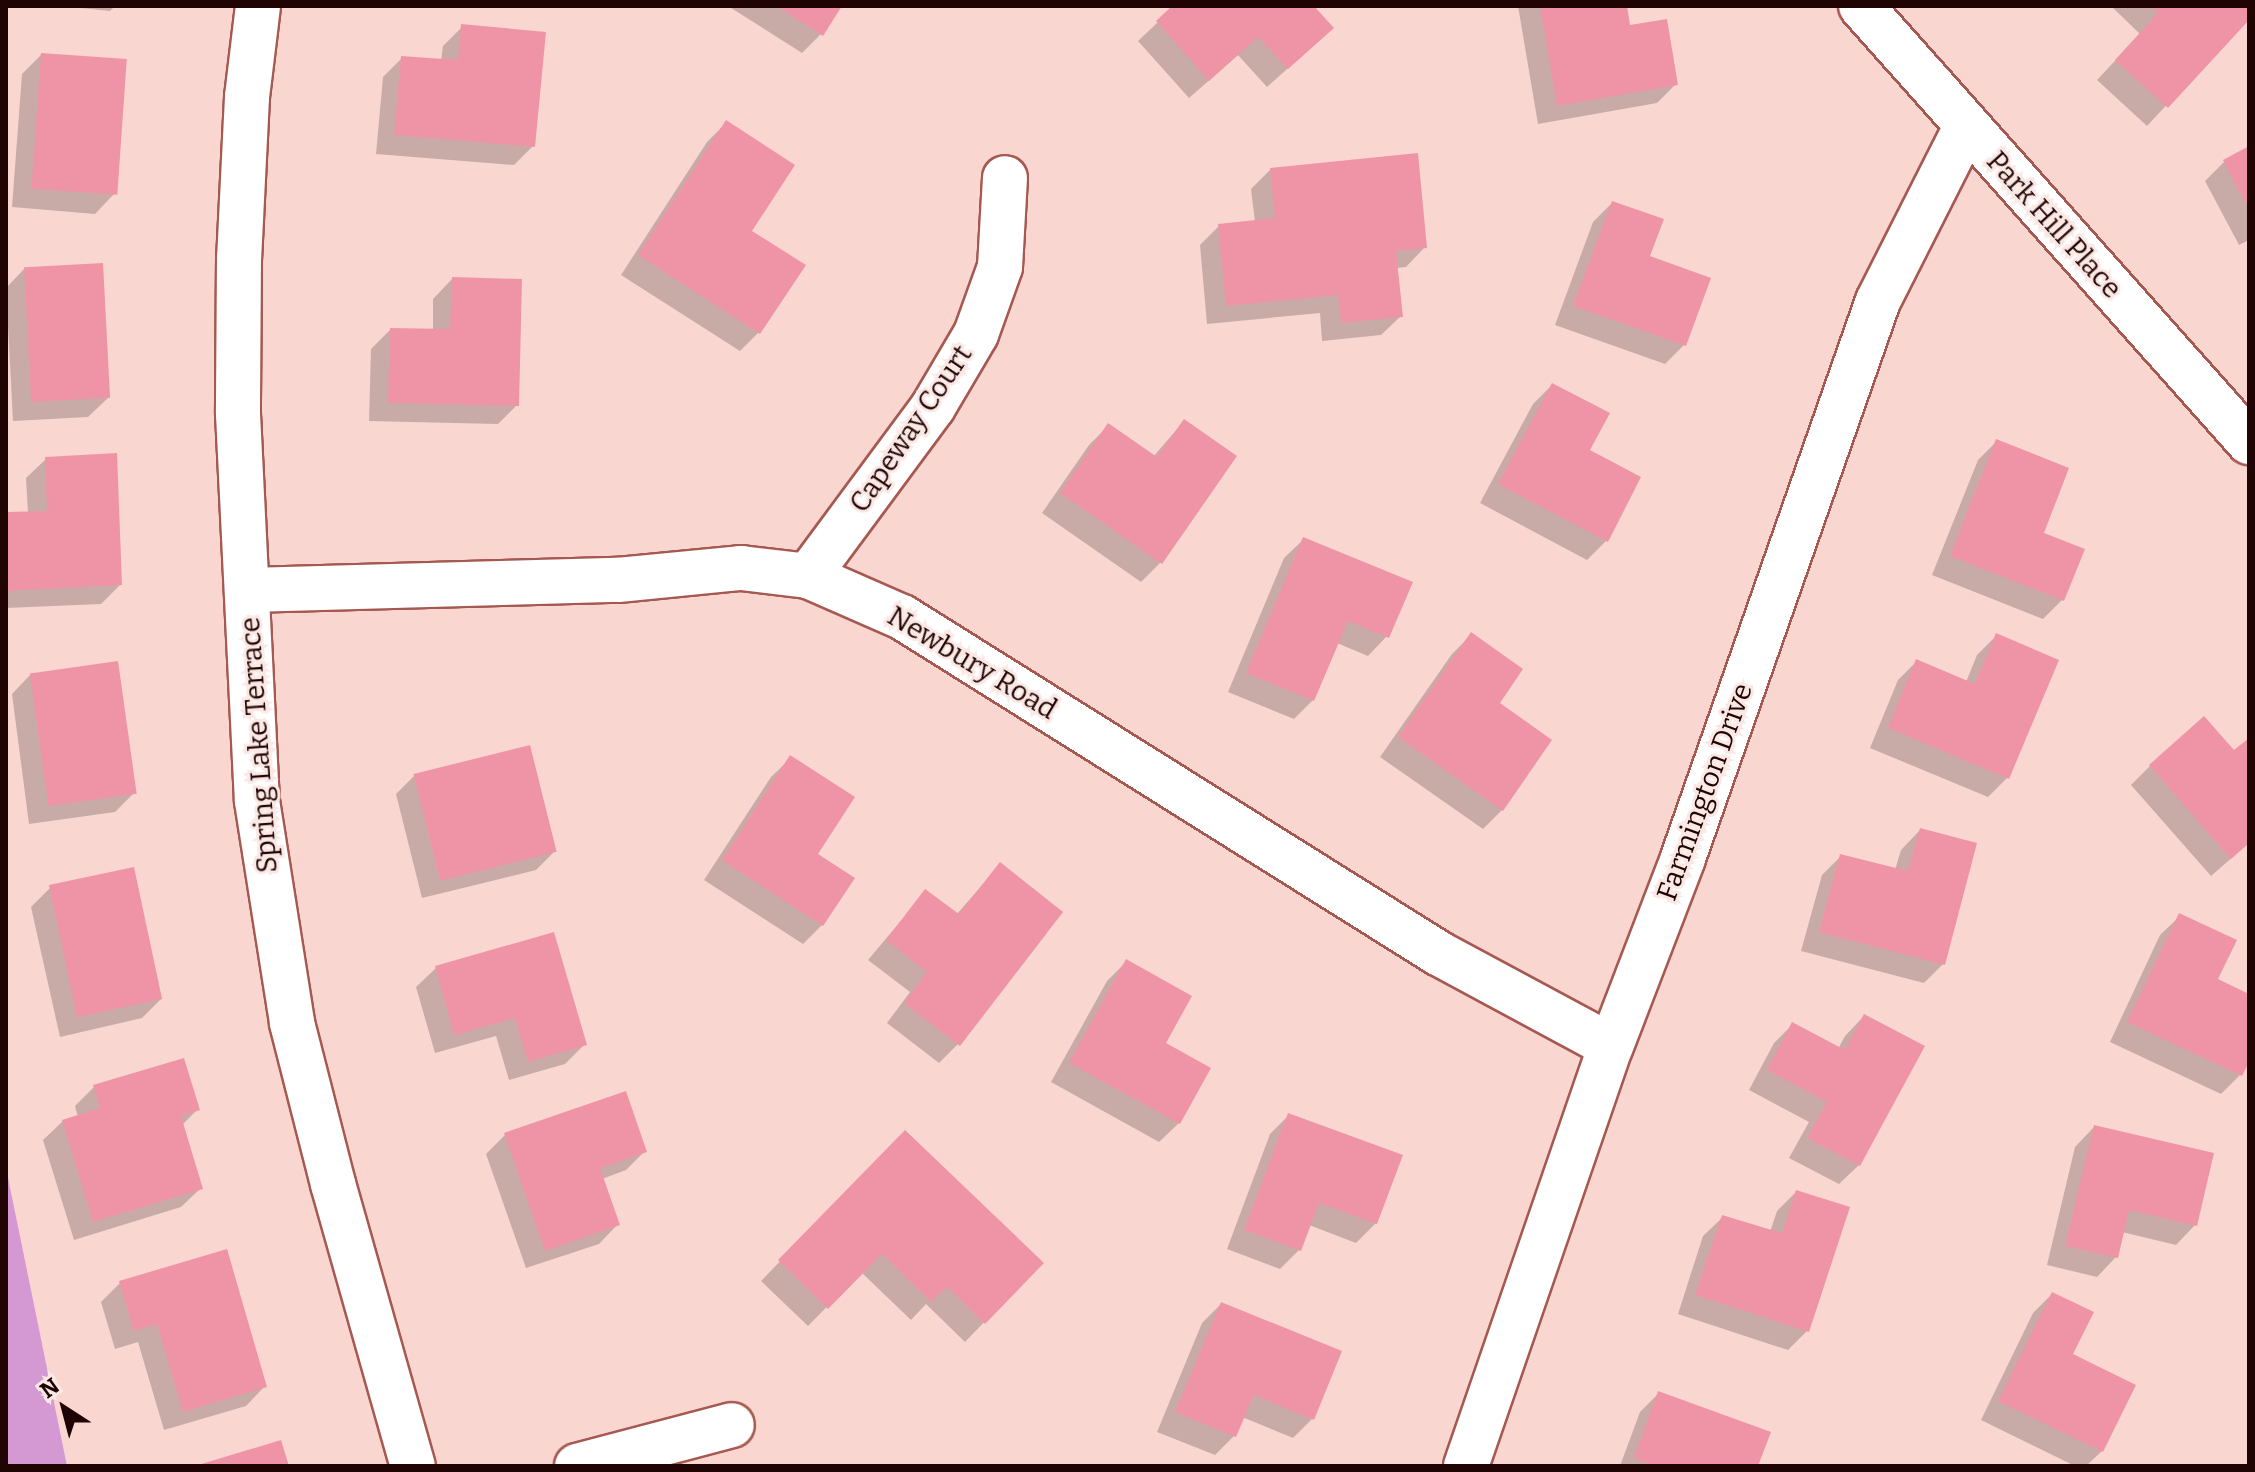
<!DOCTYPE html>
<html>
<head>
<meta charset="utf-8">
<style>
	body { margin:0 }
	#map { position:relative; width:2255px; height:1472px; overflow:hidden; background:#fad6d1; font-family:Bitter,serif }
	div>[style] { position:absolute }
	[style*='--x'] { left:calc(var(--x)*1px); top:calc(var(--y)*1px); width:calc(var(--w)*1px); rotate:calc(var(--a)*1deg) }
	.green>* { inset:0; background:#d498d2 }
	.shadow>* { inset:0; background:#0003 }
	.building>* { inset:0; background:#ef94a6; transform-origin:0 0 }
	.roads { filter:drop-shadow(2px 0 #a65950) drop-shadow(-2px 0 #a65950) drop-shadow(0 2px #a65950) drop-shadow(0 -2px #a65950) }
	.minor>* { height:44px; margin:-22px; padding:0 22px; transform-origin:22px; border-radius:22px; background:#fff }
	span { translate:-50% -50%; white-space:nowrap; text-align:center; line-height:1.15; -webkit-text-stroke:6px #fae8e5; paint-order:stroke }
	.street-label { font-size:28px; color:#200403 }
	.frame { position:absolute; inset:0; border:8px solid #200403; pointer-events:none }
	.north { position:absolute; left:24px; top:1368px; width:80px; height:80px; -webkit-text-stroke:6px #fae8e5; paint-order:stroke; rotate:324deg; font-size:22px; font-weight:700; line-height:32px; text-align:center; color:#200403 }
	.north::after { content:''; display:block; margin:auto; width:28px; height:36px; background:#200403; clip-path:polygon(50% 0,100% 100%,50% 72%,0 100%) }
</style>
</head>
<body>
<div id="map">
	<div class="green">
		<div style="clip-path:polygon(6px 1168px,67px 1466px,6px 1466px)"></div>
	</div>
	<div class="shadow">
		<div style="clip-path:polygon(62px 6px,115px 6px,110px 11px)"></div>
		<div style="clip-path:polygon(728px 6px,840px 6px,821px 34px,802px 53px)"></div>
		<div style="clip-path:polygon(1175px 6px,1312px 6px,1312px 47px,1267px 87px,1238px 55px,1189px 98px,1138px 41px)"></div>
		<div style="clip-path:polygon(1518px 6px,1625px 6px,1629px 28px,1676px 84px,1657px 103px,1538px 124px)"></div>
		<div style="clip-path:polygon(2111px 6px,2249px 6px,2249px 17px,2147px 126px,2097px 80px,2140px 34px)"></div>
		<div style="clip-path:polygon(462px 27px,533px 146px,514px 165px,376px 154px,383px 77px,402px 58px,441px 61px,443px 46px)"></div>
		<div style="clip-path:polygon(41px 55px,114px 194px,95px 214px,12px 207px,22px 74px)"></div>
		<div style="clip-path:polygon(726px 123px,759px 332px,740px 351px,621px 275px,707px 142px)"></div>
		<div style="clip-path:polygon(2249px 149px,2249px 240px,2239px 245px,2205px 181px,2224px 162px)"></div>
		<div style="clip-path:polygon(1271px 169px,1425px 247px,1406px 267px,1396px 268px,1401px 316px,1381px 335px,1322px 341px,1320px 313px,1207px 324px,1200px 245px,1219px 226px,1255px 222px,1251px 189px)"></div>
		<div style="clip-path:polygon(1612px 203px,1648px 257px,1684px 345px,1665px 364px,1555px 325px,1593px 222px)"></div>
		<div style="clip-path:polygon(25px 268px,108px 398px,88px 417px,13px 421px,6px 288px)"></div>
		<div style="clip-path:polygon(452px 279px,517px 405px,498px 424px,369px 421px,371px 349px,390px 330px,433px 331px,433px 299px)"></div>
		<div style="clip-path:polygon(1552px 385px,1587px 451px,1606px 541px,1587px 560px,1480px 503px,1533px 404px)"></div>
		<div style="clip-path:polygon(1184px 421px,1235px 456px,1160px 563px,1141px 582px,1042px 513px,1089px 445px,1108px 426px,1153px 457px)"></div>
		<div style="clip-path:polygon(1997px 441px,2041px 534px,2062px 600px,2043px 619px,1932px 575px,1978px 460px)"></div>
		<div style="clip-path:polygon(46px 459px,120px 585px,101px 604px,6px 608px,6px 514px,28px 513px,26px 478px)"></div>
		<div style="clip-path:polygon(1304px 539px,1387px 636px,1368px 656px,1337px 643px,1313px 700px,1294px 719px,1228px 692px,1284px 558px)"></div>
		<div style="clip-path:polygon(1471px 635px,1497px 704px,1502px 810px,1483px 829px,1380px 757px,1452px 654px)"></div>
		<div style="clip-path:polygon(1996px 636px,2008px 777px,1988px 797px,1870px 748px,1898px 680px,1917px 661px,1966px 682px,1977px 655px)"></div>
		<div style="clip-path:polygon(31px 674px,134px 793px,115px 812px,29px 824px,12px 694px)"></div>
		<div style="clip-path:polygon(2249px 740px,2249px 843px,2211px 876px,2131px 785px,2150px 766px,2234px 753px)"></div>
		<div style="clip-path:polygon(791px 758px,815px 855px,822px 925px,803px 944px,704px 880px,771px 777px)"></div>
		<div style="clip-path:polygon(415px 775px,555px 851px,536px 870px,422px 898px,396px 794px)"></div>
		<div style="clip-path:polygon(1920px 830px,1943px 964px,1924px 983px,1801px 951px,1822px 875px,1841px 856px,1895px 870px,1901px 850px)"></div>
		<div style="clip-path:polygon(1000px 865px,958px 1044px,939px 1063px,887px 1023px,910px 992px,868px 960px,926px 891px,956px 915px)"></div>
		<div style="clip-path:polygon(50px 888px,161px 999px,142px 1018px,60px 1037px,31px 907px)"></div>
		<div style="clip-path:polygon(2180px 916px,2216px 980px,2249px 996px,2249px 1057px,2240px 1075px,2221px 1094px,2110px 1042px,2160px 935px)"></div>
		<div style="clip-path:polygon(1126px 962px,1163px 1044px,1179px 1123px,1159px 1142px,1051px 1082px,1107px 981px)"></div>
		<div style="clip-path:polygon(436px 968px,584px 1045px,565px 1064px,509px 1080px,496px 1036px,435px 1053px,416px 987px)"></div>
		<div style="clip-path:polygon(1864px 1016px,1859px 1165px,1839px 1184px,1789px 1158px,1809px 1122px,1749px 1090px,1774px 1043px,1793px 1024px,1838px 1049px,1845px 1036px)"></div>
		<div style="clip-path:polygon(94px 1087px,197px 1110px,182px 1125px,201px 1188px,181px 1207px,74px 1240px,43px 1140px,63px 1121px,78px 1117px,75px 1106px)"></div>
		<div style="clip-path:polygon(1289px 1115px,1376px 1223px,1356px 1243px,1309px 1225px,1299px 1250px,1280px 1269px,1227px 1249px,1270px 1134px)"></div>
		<div style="clip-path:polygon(2094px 1127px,2195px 1225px,2176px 1245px,2122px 1232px,2116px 1257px,2097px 1277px,2047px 1265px,2075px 1147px)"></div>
		<div style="clip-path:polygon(905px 1132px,1041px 1263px,965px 1342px,926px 1304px,911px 1320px,861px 1272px,808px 1326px,761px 1281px)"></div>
		<div style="clip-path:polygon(506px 1134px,645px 1151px,626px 1170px,602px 1179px,618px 1224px,599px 1244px,526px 1268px,486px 1154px)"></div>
		<div style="clip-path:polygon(1796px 1192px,1807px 1331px,1788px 1350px,1678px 1314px,1703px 1236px,1723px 1217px,1770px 1232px,1777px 1211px)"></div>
		<div style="clip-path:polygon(120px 1283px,265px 1386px,246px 1406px,164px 1430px,138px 1342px,115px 1349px,101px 1302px)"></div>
		<div style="clip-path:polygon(2052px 1294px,2102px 1451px,2086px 1466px,2075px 1466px,1981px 1420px,2033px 1313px)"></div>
		<div style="clip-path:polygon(1221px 1304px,1312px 1419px,1293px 1438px,1242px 1417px,1234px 1436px,1215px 1455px,1157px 1432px,1202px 1323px)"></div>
		<div style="clip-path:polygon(1659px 1393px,1756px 1466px,1620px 1466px,1640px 1412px)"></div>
	</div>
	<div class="building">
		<div style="clip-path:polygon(777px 6px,842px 6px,823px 36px)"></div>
		<div style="clip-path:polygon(1172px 6px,1314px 6px,1334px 28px,1288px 69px,1258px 37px,1209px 81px,1156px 21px)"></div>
		<div style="clip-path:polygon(1540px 6px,1627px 6px,1630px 25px,1667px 19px,1678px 85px,1557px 106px)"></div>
		<div style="clip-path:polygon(2150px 6px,2249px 6px,2249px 20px,2168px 108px,2115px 60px,2158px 13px)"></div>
		<div style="clip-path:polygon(461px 24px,546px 32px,535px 147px,394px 135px,401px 56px,458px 60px)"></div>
		<div style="left:41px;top:53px;width:86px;height:136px;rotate:4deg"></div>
		<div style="clip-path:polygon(726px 120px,795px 165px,752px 231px,806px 265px,760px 334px,638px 255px)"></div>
		<div style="clip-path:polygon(2249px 146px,2249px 210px,2223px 160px)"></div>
		<div style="clip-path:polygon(1418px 153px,1427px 248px,1396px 251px,1403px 317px,1341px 323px,1338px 295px,1226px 306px,1218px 224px,1275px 218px,1270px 168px)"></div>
		<div style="clip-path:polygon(1612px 201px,1664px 219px,1650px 256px,1711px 278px,1686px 346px,1573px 306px)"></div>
		<div style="left:103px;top:263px;width:135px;height:79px;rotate:87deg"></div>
		<div style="clip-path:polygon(452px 277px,522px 279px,519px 406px,388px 403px,390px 328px,450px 329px)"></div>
		<div style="clip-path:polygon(1552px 383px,1610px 413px,1590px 450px,1641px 477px,1608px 542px,1498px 484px)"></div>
		<div style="clip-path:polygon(1184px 419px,1237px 456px,1162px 564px,1060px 493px,1108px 423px,1157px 457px)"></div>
		<div style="clip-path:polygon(1996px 439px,2069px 468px,2044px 533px,2085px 549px,2064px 601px,1950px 556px)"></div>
		<div style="clip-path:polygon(117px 453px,122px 585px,6px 591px,6px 512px,47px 511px,45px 457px)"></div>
		<div style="clip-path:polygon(1303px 537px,1413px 582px,1389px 638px,1348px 621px,1314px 701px,1246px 673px)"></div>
		<div style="clip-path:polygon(1471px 632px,1523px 669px,1500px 703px,1552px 740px,1503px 811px,1398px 737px)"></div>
		<div style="clip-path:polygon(1996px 633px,2059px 660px,2009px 779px,1888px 728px,1916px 659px,1975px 684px)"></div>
		<div style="left:118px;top:661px;width:134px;height:89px;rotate:82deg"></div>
		<div style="clip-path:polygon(2204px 716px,2234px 750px,2249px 738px,2249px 843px,2231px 859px,2149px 765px)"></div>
		<div style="left:530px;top:745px;width:110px;height:120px;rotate:76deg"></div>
		<div style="clip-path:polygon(790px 755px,855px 797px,818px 854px,855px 878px,823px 926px,722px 860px)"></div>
		<div style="clip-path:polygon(1920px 828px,1977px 843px,1945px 965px,1819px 932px,1840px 854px,1908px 871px)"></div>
		<div style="clip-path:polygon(1000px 862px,1063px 912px,960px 1046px,904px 1003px,927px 972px,886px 940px,925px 889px,959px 914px)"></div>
		<div style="left:134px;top:867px;width:135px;height:87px;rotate:78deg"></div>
		<div style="clip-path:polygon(2179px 913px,2237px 940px,2218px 979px,2249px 994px,2249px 1062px,2242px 1076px,2127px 1022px)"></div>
		<div style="clip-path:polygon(554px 932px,587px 1045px,528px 1062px,515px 1018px,454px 1035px,435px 966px)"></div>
		<div style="clip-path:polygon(1126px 959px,1192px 996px,1166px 1043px,1211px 1068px,1180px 1124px,1069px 1063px)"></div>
		<div style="clip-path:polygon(1864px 1014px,1925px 1046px,1860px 1166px,1807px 1138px,1827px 1102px,1767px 1070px,1792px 1022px,1845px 1050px)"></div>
		<div style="clip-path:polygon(184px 1058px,200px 1110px,181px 1116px,203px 1189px,93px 1222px,62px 1120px,100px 1108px,93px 1085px)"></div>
		<div style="clip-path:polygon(626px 1091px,647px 1152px,600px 1168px,620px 1225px,545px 1251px,504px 1133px)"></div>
		<div style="clip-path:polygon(1288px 1113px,1403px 1155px,1377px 1224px,1319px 1203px,1301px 1251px,1244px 1230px)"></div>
		<div style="clip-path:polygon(2094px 1125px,2214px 1153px,2197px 1226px,2129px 1210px,2118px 1258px,2065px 1246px)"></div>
		<div style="clip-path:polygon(905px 1130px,1044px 1263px,985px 1324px,947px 1287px,931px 1302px,882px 1254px,828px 1309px,778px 1260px)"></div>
		<div style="clip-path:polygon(1796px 1190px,1850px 1207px,1809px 1332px,1695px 1295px,1722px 1215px,1782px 1233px)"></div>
		<div style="clip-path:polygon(227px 1249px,267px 1387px,183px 1412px,157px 1324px,134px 1331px,119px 1281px)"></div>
		<div style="clip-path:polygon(2052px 1292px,2094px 1312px,2073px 1354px,2136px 1385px,2103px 1452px,1998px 1401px)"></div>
		<div style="clip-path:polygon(1221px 1302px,1342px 1351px,1314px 1420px,1254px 1395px,1236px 1437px,1175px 1412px)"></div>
		<div style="clip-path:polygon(1658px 1391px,1771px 1432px,1758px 1466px,1655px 1466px,1634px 1458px)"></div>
		<div style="clip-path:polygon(281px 1440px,289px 1466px,198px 1466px,198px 1465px)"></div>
	</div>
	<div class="roads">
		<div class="minor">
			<div style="--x:258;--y:6;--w:92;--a:96.9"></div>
			<div style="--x:247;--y:97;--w:161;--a:92.8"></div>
			<div style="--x:239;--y:258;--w:156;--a:90.4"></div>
			<div style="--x:238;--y:414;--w:387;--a:87.2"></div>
			<div style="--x:257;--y:801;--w:225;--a:81"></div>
			<div style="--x:292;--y:1023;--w:166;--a:75.7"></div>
			<div style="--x:333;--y:1184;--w:293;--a:74.2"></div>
			<div style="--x:1861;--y:6;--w:584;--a:48.33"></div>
			<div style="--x:808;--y:576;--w:210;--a:-53.5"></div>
			<div style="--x:933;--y:407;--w:85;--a:-59.5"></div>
			<div style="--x:976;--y:334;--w:71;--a:-70.3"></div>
			<div style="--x:1000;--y:267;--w:89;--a:-86.8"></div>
			<div style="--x:249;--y:590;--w:369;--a:-1.6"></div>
			<div style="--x:618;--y:580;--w:124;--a:-5.6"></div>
			<div style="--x:741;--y:568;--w:67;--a:6.8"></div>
			<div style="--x:808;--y:576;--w:103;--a:23.6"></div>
			<div style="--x:902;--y:617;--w:633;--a:32.08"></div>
			<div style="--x:1438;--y:953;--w:196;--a:28.3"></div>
			<div style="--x:577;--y:1466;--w:160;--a:-14.8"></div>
			<div style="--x:1466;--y:1466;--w:444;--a:-71"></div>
			<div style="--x:1611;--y:1046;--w:201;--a:-69"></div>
			<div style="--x:1683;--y:858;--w:590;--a:-70.71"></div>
			<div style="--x:1878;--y:301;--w:195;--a:-63.2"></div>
		</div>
	</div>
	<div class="street-label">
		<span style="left:2054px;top:225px;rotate:48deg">Park Hill Place</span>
		<span style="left:911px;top:429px;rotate:-56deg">Capeway Court</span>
		<span style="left:972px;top:663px;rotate:31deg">Newbury Road</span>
		<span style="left:259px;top:745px;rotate:-94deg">Spring Lake Terrace</span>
		<span style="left:1705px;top:792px;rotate:-70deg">Farmington Drive</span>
	</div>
	<div class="frame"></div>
	<div class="north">N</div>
</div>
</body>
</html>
